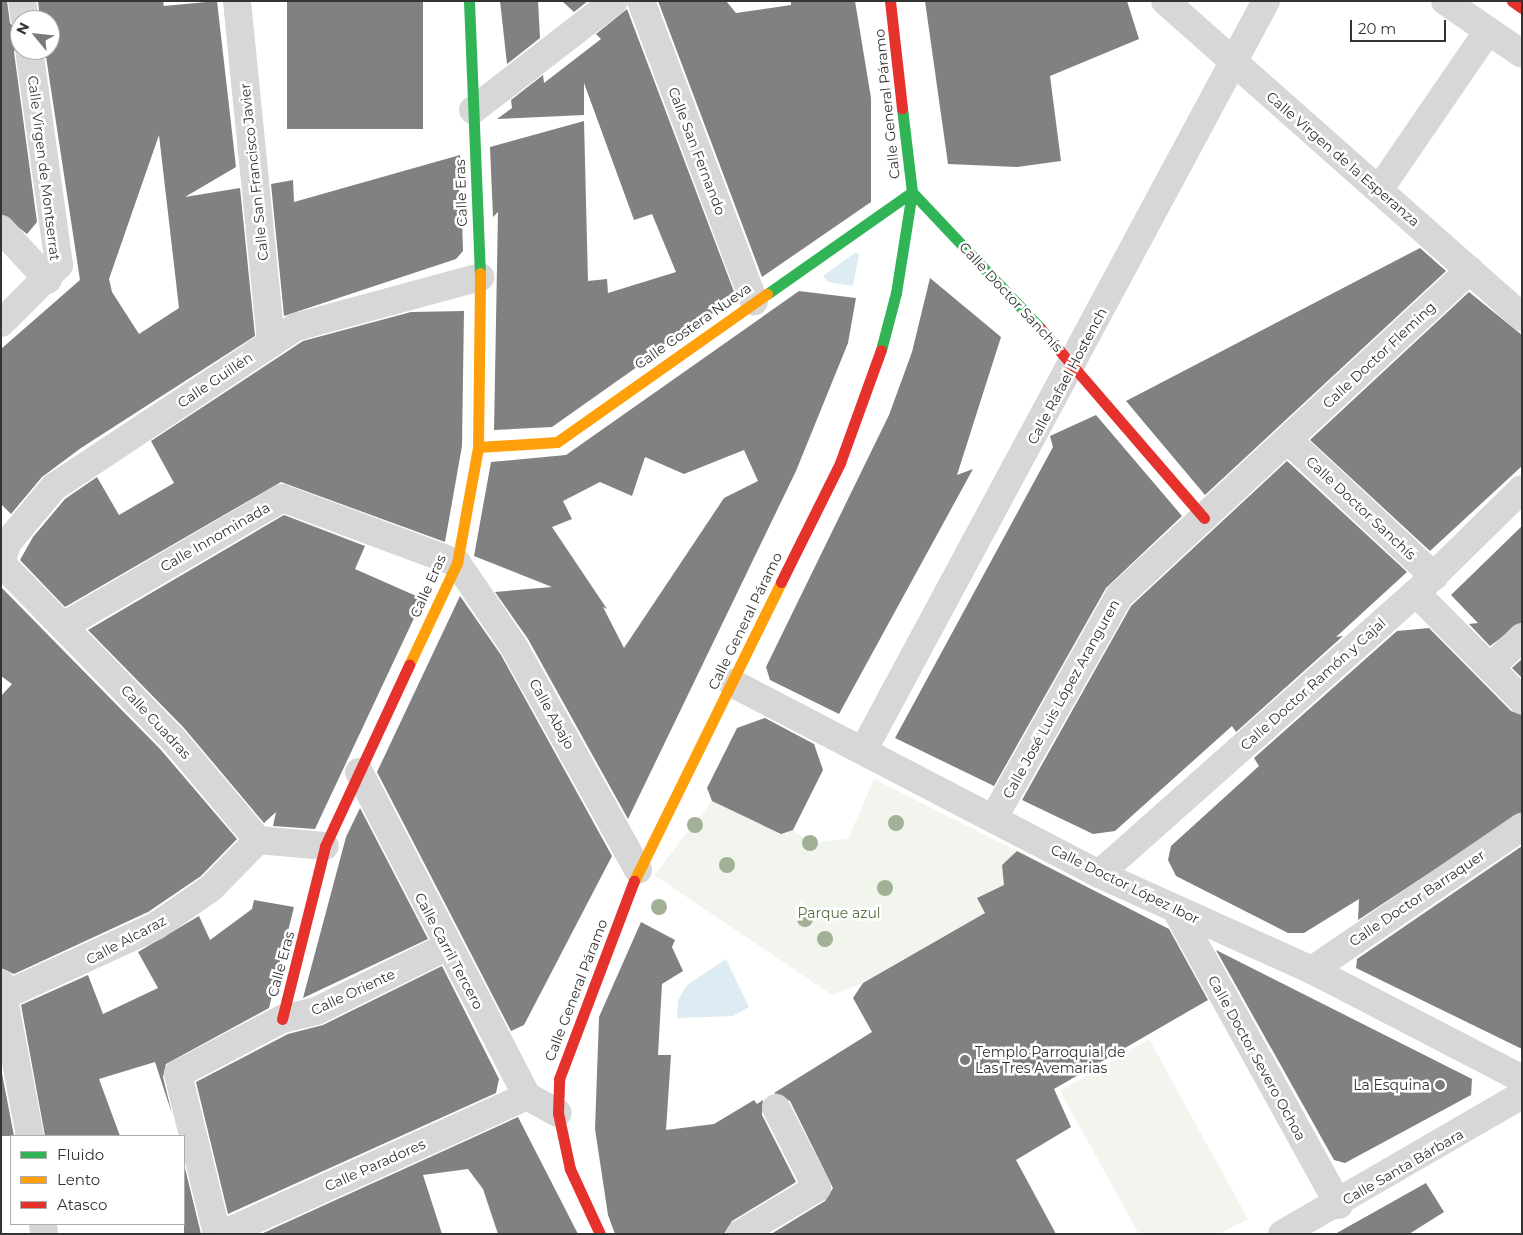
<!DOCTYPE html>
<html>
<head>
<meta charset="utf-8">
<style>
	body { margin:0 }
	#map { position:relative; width:1523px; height:1235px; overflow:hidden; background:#fff; font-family:Montserrat,sans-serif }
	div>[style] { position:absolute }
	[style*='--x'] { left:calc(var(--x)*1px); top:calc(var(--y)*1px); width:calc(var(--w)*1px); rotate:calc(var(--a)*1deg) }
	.green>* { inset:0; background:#f1f5ed }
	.water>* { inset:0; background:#ddebf3 }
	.building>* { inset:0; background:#818181; transform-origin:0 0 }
	.street>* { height:28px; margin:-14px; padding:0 14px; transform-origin:14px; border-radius:14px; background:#d7d7d7 }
	.fast>* { height:11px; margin:-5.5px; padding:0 5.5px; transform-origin:5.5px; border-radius:5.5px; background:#30b455 }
	.slow>* { height:11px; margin:-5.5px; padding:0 5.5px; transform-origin:5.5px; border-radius:5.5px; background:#ff9f0a }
	.jam>* { height:11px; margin:-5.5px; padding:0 5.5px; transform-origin:5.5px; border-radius:5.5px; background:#e5322d }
	.trees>* { width:16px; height:16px; margin:-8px; border-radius:50%; background:#a2b095 }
	.dots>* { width:14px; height:14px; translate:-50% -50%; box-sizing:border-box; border:2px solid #fff; border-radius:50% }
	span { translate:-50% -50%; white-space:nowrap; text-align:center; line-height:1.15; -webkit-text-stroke:5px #fff; paint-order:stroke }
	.street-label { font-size:14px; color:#333 }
	.park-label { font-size:14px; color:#56703f }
	.poi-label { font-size:14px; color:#333 }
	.left { translate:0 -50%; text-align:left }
	.right { translate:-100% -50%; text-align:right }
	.frame { position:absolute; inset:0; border:2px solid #333; pointer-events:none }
	.legend { position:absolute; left:10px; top:1135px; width:175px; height:90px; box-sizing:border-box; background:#fff; border:1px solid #adadad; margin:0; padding:6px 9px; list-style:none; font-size:15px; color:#333 }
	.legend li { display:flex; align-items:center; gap:10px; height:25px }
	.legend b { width:25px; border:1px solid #adadad }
	.north { position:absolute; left:10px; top:10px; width:50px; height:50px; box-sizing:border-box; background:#fff; border:1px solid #adadad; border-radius:50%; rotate:298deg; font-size:14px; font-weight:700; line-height:20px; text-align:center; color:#333 }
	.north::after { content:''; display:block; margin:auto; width:18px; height:22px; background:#7a7a7a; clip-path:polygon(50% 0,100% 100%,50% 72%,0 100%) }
	.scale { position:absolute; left:1350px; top:20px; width:96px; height:22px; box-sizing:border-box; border:2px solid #333; border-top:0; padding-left:6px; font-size:15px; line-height:18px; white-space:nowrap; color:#333; -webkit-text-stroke:4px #fff; paint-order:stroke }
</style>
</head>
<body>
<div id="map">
	<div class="green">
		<div style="clip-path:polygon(874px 779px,1017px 851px,1002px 865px,1004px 885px,977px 898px,985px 913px,863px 983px,832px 995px,654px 875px,712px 801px,781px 834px,793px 830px,810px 843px,848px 839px)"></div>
		<div style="clip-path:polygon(1149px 1039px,1248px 1219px,1219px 1234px,1139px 1234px,1060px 1091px)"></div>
	</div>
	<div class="water">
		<div style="clip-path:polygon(856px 252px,859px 254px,853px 286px,828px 282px,823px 276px)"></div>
		<div style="clip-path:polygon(726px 959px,749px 1007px,733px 1016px,677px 1018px,678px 1000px,687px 985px)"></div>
	</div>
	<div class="building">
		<div style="clip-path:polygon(1px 1px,7px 1px,10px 23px,20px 35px,14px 52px,37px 222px,27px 234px,1px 214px)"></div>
		<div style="clip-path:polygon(evenodd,38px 1px,163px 1px,164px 6px,217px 1px,236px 167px,185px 197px,240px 188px,255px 336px,81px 448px,42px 477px,11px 514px,1px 504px,1px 349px,80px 280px,45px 50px,50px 50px,50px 20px,40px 20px,38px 1px,159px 135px,179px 308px,139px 334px,112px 292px,109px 279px,159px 135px)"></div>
		<div style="left:287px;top:1px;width:136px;height:128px"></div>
		<div style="clip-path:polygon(500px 1px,538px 1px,540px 38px,507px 64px)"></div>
		<div style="clip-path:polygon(562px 1px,588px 1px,574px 12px)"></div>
		<div style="clip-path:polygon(658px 1px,726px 1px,736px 13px,791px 5px,791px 1px,855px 1px,871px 98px,871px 202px,762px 277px)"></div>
		<div style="clip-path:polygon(925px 1px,1127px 1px,1139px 39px,1050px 76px,1061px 161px,1017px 167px,948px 164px)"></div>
		<div style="clip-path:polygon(627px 9px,736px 297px,552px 427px,494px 430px,498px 212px,493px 217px,490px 147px,584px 121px,588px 281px,607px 279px,608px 293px,676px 272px,652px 214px,634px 220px,584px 83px,584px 115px,497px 119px,512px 108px,511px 100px,543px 75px,544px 83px,601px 39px,596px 34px)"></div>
		<div style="clip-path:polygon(460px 155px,463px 251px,456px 259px,284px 316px,271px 184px,293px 180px,294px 202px)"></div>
		<div style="clip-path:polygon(1420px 248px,1446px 271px,1205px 495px,1126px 401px)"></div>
		<div style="clip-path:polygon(930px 278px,1001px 337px,957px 475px,973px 469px,839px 714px,770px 680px,766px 667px,889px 415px,912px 352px)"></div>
		<div style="clip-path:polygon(evenodd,799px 291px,856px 298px,848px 343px,796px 471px,628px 819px,528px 639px,495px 592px,552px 587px,474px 556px,491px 462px,566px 455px,799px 291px,744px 450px,758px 481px,724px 498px,624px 648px,603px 607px,607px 609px,552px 527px,572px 519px,563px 501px,600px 482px,632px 496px,645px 457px,684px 474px,744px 450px)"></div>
		<div style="clip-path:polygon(1469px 292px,1522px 335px,1522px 466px,1430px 551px,1310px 440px)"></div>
		<div style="clip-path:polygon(464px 311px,462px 446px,445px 542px,281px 482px,65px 607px,20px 560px,33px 537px,65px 499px,97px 477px,119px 515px,174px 483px,151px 441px,303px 341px,411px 312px)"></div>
		<div style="clip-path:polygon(1096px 415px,1182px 516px,1106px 588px,994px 786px,895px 738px,1053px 447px,1050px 436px)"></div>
		<div style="clip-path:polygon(1287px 461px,1407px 572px,1336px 637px,1343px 636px,1236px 732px,1232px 726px,1115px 831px,1093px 834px,1022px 800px,1131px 606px)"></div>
		<div style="clip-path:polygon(284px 515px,365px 546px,355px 569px,423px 599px,315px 829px,273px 826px,276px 812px,264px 823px,184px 728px,88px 630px)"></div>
		<div style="clip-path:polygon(1522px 526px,1522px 622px,1490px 646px,1469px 624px,1478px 623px,1451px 595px)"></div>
		<div style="clip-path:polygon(1px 587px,161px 750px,237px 839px,201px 876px,148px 912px,14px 974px,1px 968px,1px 696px,12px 684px,1px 676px)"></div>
		<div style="clip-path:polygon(460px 596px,501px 655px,612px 856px,524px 1025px,511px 1031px,377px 772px)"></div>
		<div style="clip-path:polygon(1429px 628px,1511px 711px,1522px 715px,1522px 812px,1358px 920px,1359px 899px,1304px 933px,1288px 933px,1176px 876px,1168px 860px,1171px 846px,1259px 766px,1254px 758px,1397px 631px)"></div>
		<div style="clip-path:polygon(1522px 659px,1522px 678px,1512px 668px)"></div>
		<div style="clip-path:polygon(765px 718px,814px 744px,823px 770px,793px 830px,781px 834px,712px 801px,707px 788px,737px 728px)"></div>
		<div style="clip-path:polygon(360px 808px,428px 939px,303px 998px,346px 837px)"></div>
		<div style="clip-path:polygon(1522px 846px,1522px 1049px,1356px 968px,1357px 959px)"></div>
		<div style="clip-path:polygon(1017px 851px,1169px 929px,1208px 1000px,1054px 1089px,1071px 1127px,1016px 1160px,1056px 1234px,771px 1234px,825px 1201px,833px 1188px,790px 1101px,774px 1093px,872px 1032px,853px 998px,863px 983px,985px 913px,977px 898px,1004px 885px,1002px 865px)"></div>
		<div style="clip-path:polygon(254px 900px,294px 907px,269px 1008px,166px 1064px,163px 1077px,172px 1114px,155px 1062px,99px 1079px,120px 1136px,45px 1136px,21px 1005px,88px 975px,103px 1014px,158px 988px,138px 952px,199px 916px,210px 940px,252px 909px)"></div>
		<div style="clip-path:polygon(641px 922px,675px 940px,672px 947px,683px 971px,662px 984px,658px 1055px,671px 1055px,666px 1130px,714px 1124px,754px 1100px,757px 1104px,763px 1100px,762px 1115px,796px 1182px,732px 1221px,724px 1234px,615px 1234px,608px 1215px,595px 1129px,599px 1017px)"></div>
		<div style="clip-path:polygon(1216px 950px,1472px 1079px,1471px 1095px,1345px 1163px,1334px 1160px)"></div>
		<div style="clip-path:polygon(442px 966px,499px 1079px,496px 1093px,228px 1214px,196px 1082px,288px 1034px,323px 1025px)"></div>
		<div style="clip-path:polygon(1px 1068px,14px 1136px,1px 1136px)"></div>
		<div style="clip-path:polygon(518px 1117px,578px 1234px,498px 1234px,483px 1189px,468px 1169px,423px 1175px,442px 1234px,261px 1234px)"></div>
		<div style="clip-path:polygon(184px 1164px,201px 1234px,184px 1234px)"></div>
		<div style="clip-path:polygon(1426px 1183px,1444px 1212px,1409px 1234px,1335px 1234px)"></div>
	</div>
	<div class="street">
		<div style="--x:22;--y:1;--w:19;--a:81"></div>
		<div style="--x:237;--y:1;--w:344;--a:84.3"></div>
		<div style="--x:641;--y:1;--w:321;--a:69.4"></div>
		<div style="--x:1165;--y:1;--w:477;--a:41.5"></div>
		<div style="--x:1445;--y:1;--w:93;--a:34.5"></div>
		<div style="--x:473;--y:110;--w:178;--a:-37.7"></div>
		<div style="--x:1379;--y:190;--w:193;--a:-55.6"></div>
		<div style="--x:1;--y:229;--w:69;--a:47.3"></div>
		<div style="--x:1;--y:323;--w:82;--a:-45"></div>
		<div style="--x:59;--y:265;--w:217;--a:-97.9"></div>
		<div style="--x:1288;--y:440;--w:200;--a:43"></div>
		<div style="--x:1;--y:563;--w:22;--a:-72"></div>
		<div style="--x:8;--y:542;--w:72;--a:-50.1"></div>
		<div style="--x:54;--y:487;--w:290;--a:-33.5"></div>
		<div style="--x:296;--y:327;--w:191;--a:-15.2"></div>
		<div style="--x:1;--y:563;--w:246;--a:45.7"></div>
		<div style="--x:173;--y:739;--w:132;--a:49.9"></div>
		<div style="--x:258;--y:840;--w:67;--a:5.1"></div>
		<div style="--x:1416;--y:593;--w:151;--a:45.3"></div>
		<div style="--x:65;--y:625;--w:251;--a:-30.3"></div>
		<div style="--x:282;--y:498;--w:187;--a:20.4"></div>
		<div style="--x:457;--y:563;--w:102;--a:55.8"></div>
		<div style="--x:514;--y:647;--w:255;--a:60.9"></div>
		<div style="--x:1491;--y:667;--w:43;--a:-44.1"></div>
		<div style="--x:732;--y:683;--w:414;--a:27.5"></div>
		<div style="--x:1099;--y:874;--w:234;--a:24.3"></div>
		<div style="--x:1312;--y:970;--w:237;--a:27.4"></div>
		<div style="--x:864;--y:749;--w:849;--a:-61.74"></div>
		<div style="--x:359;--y:772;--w:365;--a:62.6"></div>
		<div style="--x:527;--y:1096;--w:35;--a:29"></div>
		<div style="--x:993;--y:819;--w:256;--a:-60.5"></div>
		<div style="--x:1119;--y:596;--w:479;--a:-42.9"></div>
		<div style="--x:1099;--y:874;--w:424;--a:-41.6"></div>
		<div style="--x:1416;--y:593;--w:148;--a:-44.5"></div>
		<div style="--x:1176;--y:910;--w:337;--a:61.1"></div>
		<div style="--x:1312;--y:970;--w:254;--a:-34.3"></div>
		<div style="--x:1;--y:983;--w:156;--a:79.3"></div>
		<div style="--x:1;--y:997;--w:170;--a:-24.6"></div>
		<div style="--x:156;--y:926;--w:67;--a:-34.6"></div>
		<div style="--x:211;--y:888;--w:67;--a:-45.6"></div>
		<div style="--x:43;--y:1224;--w:10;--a:84"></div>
		<div style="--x:217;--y:1234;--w:165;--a:-103.7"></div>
		<div style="--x:178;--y:1074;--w:118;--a:-27.9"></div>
		<div style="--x:282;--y:1019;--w:35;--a:-13"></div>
		<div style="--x:316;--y:1011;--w:145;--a:-26.2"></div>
		<div style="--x:223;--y:1234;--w:334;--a:-24.4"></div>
		<div style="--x:740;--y:1234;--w:90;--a:-30.9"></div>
		<div style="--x:817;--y:1188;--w:90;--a:-117.1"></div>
		<div style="--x:1282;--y:1234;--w:277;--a:-30.1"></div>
	</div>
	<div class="fast">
		<div style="--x:469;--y:1;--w:272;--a:87.7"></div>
		<div style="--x:767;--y:294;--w:177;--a:-35.1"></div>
		<div style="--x:912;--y:192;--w:187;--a:46.7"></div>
		<div style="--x:881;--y:350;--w:59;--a:-75.3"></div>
		<div style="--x:896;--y:293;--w:102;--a:-81"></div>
		<div style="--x:912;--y:192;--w:85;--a:-96.8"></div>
	</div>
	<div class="slow">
		<div style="--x:478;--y:447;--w:79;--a:-3.6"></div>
		<div style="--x:557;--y:442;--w:257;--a:-35.2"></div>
		<div style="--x:409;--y:665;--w:113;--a:-64.8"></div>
		<div style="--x:457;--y:563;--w:118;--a:-79.7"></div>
		<div style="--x:478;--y:447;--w:174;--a:-89.3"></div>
		<div style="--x:634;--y:881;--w:333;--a:-63.8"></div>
	</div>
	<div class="jam">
		<div style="--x:890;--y:1;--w:108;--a:83.6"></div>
		<div style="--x:1512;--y:1;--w:12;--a:35"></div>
		<div style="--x:1040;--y:328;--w:251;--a:49.2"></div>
		<div style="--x:781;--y:582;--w:133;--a:-63.6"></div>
		<div style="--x:840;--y:463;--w:120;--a:-70.1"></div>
		<div style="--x:282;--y:1019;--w:178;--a:-76"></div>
		<div style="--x:325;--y:846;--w:200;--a:-65.1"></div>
		<div style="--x:600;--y:1234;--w:72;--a:-114.8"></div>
		<div style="--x:570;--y:1169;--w:57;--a:-102.1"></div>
		<div style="--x:558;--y:1113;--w:34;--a:-88"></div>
		<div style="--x:559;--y:1079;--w:212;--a:-69.3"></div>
	</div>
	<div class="trees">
		<div style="left:896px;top:823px"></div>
		<div style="left:695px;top:825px"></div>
		<div style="left:810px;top:843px"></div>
		<div style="left:727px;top:865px"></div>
		<div style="left:885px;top:888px"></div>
		<div style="left:659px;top:907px"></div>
		<div style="left:805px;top:919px"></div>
		<div style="left:825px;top:939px"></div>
	</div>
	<div class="dots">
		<div style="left:965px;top:1060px;background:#7a7a7a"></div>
		<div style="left:1440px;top:1085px;background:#7a7a7a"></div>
	</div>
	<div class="street-label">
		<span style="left:887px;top:104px;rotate:-96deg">Calle General Páramo</span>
		<span style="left:697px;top:151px;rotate:69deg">Calle San Fernando</span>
		<span style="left:1343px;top:159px;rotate:41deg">Calle Virgen de la Esperanza</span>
		<span style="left:44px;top:168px;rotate:83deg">Calle Virgen de Montserrat</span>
		<span style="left:254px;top:172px;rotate:-96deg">Calle San Francisco Javier</span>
		<span style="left:461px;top:193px;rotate:-92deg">Calle Eras</span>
		<span style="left:1011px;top:297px;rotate:47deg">Calle Doctor Sanchís</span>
		<span style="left:693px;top:326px;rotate:-35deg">Calle Costera Nueva</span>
		<span style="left:1379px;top:355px;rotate:-43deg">Calle Doctor Fleming</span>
		<span style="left:1067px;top:376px;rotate:-62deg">Calle Rafael Hostench</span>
		<span style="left:215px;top:380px;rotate:-34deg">Calle Guillén</span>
		<span style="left:1361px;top:508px;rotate:43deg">Calle Doctor Sanchís</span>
		<span style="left:215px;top:537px;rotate:-30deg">Calle Innominada</span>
		<span style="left:428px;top:586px;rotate:-66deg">Calle Eras</span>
		<span style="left:745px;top:621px;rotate:-64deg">Calle General Páramo</span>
		<span style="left:1313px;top:684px;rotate:-42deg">Calle Doctor Ramón y Cajal</span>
		<span style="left:1061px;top:699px;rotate:-61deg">Calle José Luis López Aranguren</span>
		<span style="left:552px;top:714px;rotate:61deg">Calle Abajo</span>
		<span style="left:156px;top:722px;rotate:47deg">Calle Cuadras</span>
		<span style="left:1125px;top:884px;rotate:26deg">Calle Doctor López Ibor</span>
		<span style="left:1417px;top:898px;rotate:-34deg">Calle Doctor Barraquer</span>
		<span style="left:126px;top:940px;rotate:-28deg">Calle Alcaraz</span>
		<span style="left:449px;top:951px;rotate:62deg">Calle Carril Tercero</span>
		<span style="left:281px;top:964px;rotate:-75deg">Calle Eras</span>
		<span style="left:576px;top:990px;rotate:-69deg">Calle General Páramo</span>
		<span style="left:353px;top:992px;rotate:-25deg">Calle Oriente</span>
		<span style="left:1257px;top:1058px;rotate:61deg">Calle Doctor Severo Ochoa</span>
		<span style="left:375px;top:1165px;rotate:-24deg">Calle Paradores</span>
		<span style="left:1403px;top:1167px;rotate:-30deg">Calle Santa Bárbara</span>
	</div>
	<div class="park-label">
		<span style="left:839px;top:913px">Parque azul</span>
	</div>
	<div class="poi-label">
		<span class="left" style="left:975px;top:1060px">Templo Parroquial de<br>Las Tres Avemarias</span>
		<span class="right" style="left:1430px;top:1085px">La Esquina</span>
	</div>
	<div class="frame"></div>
	<ul class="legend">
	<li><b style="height:6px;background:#30b455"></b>Fluido</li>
	<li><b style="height:6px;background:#ff9f0a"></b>Lento</li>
	<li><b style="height:6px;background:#e5322d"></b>Atasco</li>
	</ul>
	<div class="north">N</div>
	<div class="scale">20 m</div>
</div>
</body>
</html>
